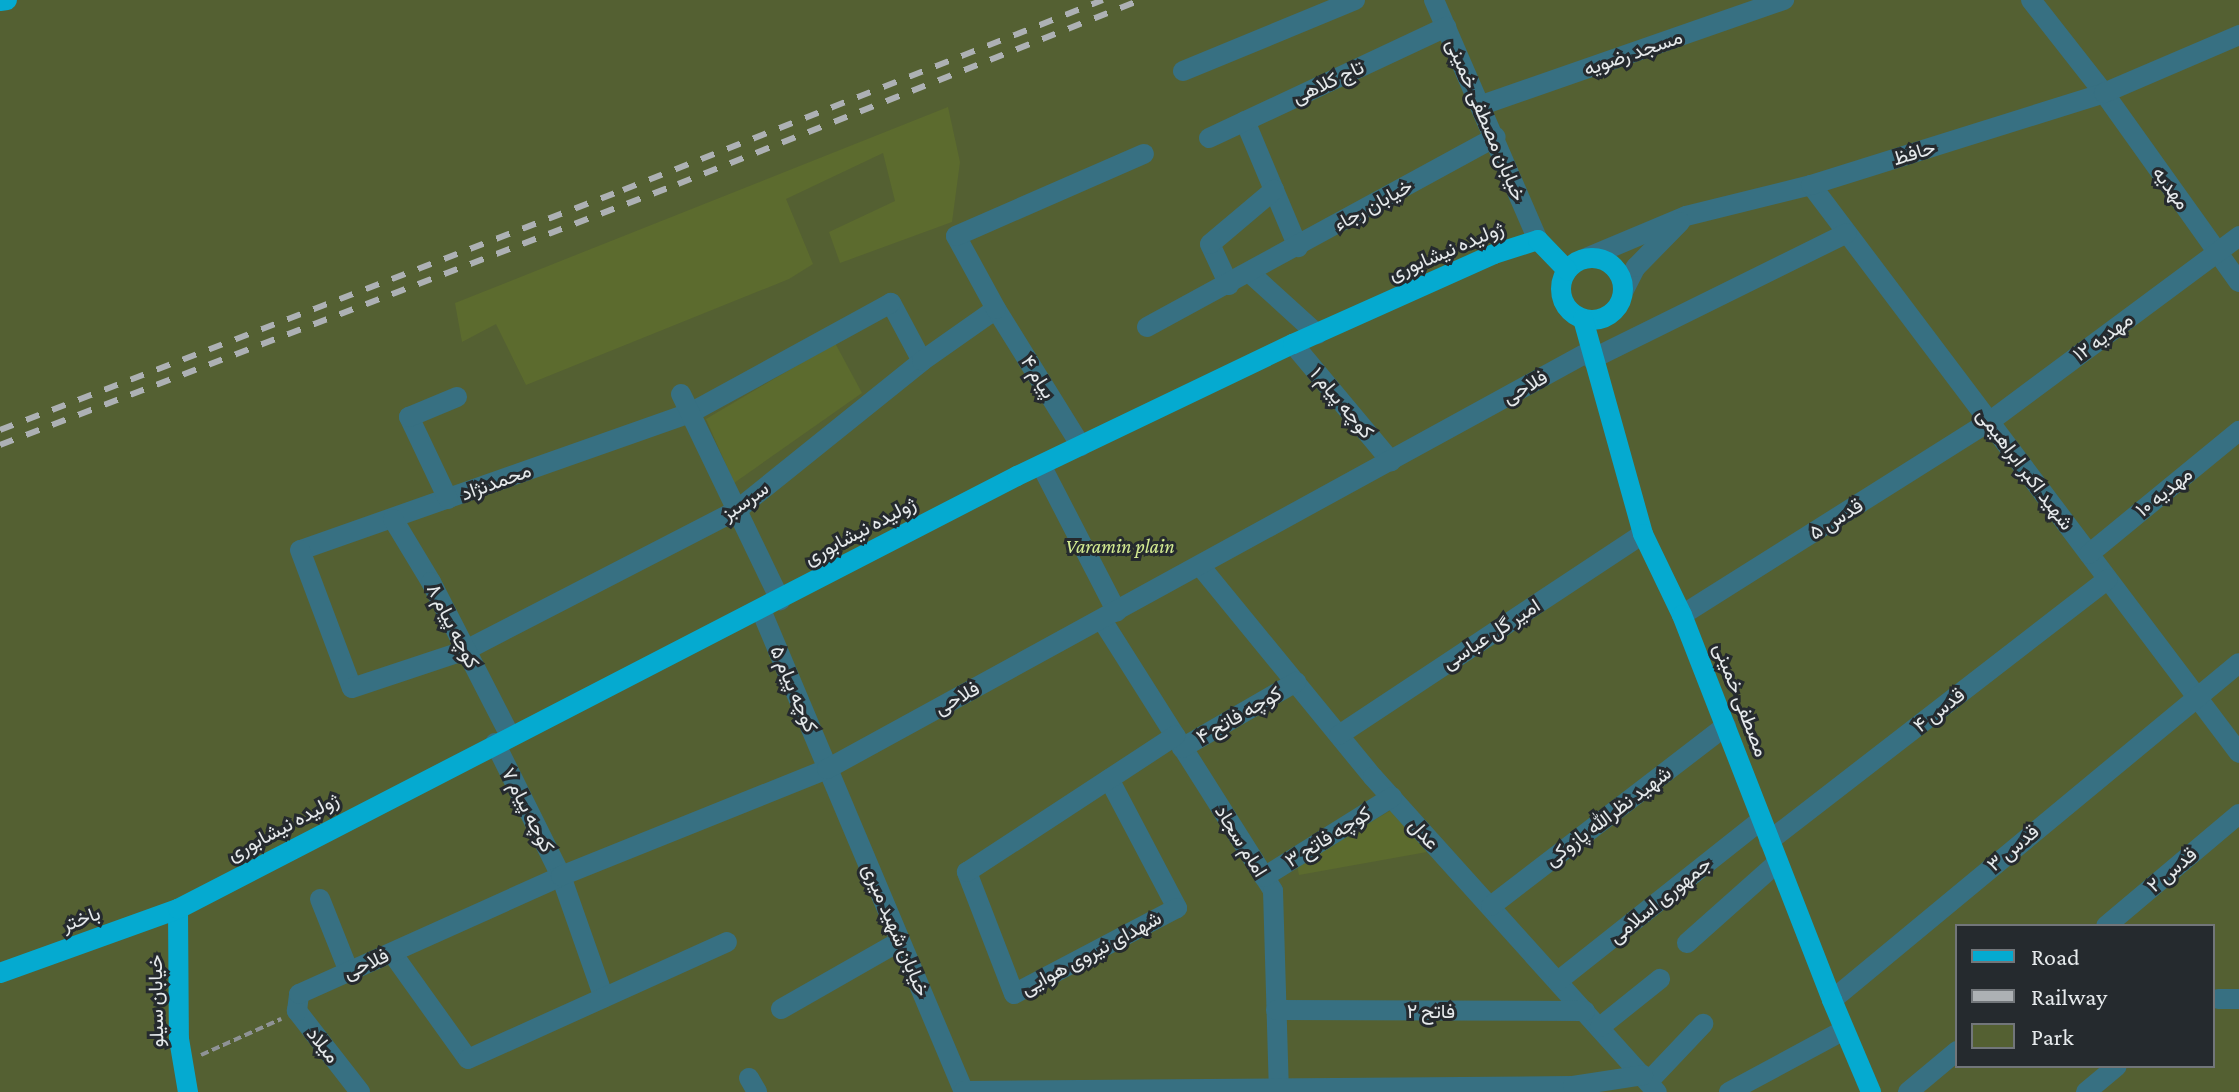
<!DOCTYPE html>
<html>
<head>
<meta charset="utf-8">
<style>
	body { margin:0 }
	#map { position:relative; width:2239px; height:1092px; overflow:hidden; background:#2f3438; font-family:"Crimson Pro",Vazirmatn,serif }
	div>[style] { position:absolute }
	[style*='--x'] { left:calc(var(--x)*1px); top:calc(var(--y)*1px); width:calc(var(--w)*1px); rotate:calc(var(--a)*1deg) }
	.green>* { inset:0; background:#546032 }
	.forest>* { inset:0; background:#5c6b2e }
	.path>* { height:4px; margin-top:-2px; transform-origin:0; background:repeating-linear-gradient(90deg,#8f9396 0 8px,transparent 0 12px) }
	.minor>* { height:20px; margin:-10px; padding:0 10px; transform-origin:10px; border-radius:10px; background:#377082 }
	.major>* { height:20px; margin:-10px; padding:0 10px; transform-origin:10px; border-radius:10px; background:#05aad0 }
	.major>.ring { margin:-10px; padding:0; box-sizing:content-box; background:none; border:20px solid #05aad0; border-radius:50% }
	.rail>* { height:6px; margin-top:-3px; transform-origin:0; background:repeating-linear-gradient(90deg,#adb1b4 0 14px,transparent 0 28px) }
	span { translate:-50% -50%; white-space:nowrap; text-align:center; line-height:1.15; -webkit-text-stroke:6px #252a2e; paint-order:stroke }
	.street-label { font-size:20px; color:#e5e9eb }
	.park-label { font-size:20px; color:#d4ec92; font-style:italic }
	.legend { position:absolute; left:1955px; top:924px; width:260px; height:144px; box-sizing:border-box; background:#252a2e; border:2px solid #72767a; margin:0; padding:10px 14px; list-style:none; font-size:24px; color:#e5e9eb }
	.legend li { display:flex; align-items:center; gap:16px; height:40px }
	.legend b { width:40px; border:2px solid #72767a }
</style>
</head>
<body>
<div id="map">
	<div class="green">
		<div style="clip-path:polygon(evenodd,0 0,2239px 0,2239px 1092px,0 1092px,0 0,1957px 926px,2213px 926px,2213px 1066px,1957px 1066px,1957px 926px)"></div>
	</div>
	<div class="forest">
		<div style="clip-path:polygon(948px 107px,960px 162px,952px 222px,840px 263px,829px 232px,895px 201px,883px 153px,786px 199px,813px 264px,789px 279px,526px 385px,496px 324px,462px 342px,455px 303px)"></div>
		<div style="clip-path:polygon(835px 343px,862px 393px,734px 483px,706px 419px)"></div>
		<div style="clip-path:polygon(1393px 809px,1427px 852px,1299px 875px,1297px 865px)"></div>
	</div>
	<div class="path">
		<div style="--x:201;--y:1055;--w:88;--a:-24.2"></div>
	</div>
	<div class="minor">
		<div style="--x:1434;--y:0;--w:262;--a:66.6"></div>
		<div style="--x:2031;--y:0;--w:118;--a:51.9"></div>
		<div style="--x:2104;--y:93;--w:232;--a:54.5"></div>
		<div style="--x:1183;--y:71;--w:186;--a:-22.4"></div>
		<div style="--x:1482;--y:105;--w:320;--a:-19.2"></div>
		<div style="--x:1245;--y:121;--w:137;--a:67.2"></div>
		<div style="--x:1209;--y:138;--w:262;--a:-25.1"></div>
		<div style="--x:1811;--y:185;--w:711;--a:53"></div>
		<div style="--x:1586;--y:258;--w:108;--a:-22.8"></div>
		<div style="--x:1686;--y:216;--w:129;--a:-13.9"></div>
		<div style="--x:1811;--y:185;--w:307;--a:-17.4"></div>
		<div style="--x:2104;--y:93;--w:147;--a:-23.2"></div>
		<div style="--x:1250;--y:273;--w:91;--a:42.3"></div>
		<div style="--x:1229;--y:285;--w:45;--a:-114.9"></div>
		<div style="--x:1210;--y:244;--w:84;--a:-40.2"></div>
		<div style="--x:1623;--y:292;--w:28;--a:-63"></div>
		<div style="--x:1636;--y:267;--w:63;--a:-45.6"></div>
		<div style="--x:1147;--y:327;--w:397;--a:-28.6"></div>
		<div style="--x:1293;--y:344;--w:153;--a:50.1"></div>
		<div style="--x:1592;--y:359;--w:284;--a:-26.3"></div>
		<div style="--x:922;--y:361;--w:66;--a:-118.1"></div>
		<div style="--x:891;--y:303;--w:229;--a:151.3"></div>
		<div style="--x:690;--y:413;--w:413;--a:160.6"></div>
		<div style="--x:300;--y:550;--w:147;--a:69.4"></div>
		<div style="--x:352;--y:688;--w:120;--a:-18.4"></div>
		<div style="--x:466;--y:650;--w:305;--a:-27.3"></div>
		<div style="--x:737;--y:510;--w:238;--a:-38.8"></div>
		<div style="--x:922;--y:361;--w:90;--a:-35.1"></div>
		<div style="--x:681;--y:394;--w:229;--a:64.3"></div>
		<div style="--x:1081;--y:446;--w:161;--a:-121.8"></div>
		<div style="--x:996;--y:309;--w:83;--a:-118.7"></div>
		<div style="--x:956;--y:236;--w:205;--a:-23.6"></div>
		<div style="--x:1041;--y:465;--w:165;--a:62.7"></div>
		<div style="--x:448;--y:499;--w:91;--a:-115.4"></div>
		<div style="--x:409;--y:417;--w:52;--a:-22.6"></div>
		<div style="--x:393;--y:519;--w:74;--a:58.9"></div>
		<div style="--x:431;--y:582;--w:173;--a:62.8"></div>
		<div style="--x:2089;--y:554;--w:194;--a:-39.4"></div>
		<div style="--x:1201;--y:567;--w:271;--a:50.7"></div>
		<div style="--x:1373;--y:777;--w:424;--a:48"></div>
		<div style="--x:761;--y:610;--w:523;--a:67.16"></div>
		<div style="--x:1682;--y:615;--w:363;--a:-32.2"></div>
		<div style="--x:1989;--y:422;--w:312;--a:-36.6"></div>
		<div style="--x:1102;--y:620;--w:320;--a:57.7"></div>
		<div style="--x:1273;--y:891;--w:201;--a:88.3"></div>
		<div style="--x:1339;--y:735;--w:364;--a:-33.5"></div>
		<div style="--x:495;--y:743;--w:148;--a:63.6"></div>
		<div style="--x:561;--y:876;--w:129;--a:70.6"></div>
		<div style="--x:1182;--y:748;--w:132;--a:-30.1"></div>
		<div style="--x:1109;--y:779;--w:146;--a:62.2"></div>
		<div style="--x:1177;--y:908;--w:184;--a:152.2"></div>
		<div style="--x:1014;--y:994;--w:131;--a:-111.1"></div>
		<div style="--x:967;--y:872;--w:249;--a:-33.2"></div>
		<div style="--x:1769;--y:841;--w:428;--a:-37.7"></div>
		<div style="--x:1264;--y:877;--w:151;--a:-32"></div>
		<div style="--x:320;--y:899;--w:79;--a:68.3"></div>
		<div style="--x:1491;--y:906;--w:296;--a:-37.5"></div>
		<div style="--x:2106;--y:926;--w:174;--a:-40.1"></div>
		<div style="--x:1687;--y:943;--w:122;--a:-41.7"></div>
		<div style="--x:392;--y:953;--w:130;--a:54.4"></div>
		<div style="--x:468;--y:1059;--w:284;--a:-24.3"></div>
		<div style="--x:1558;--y:981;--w:259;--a:-38.4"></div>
		<div style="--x:2218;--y:999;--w:21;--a:0"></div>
		<div style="--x:1832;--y:1000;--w:528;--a:-39.63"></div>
		<div style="--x:781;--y:1009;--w:137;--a:-29.7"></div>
		<div style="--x:1276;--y:1010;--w:309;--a:0.2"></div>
		<div style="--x:1600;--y:1027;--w:77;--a:-38.7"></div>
		<div style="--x:749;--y:1078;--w:16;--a:60"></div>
		<div style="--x:1649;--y:1081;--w:79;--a:-46.5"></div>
		<div style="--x:964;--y:1091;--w:609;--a:-0.47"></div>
		<div style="--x:1573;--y:1086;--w:71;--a:-8.9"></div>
		<div style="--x:360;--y:1092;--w:103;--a:-127.9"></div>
		<div style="--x:297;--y:1011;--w:17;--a:-83"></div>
		<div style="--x:299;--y:994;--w:287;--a:-24.2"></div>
		<div style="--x:561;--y:876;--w:287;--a:-21.9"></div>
		<div style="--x:827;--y:769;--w:870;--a:-28.72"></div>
		<div style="--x:1729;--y:1092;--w:131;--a:-28.3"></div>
		<div style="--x:1908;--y:1092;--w:64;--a:-39.9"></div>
		<div style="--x:2086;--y:1092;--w:40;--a:-40"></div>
	</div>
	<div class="major">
		<div style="--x:0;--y:1;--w:7;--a:-8"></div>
		<div class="ring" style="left:1561px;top:258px;width:42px;height:42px"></div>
		<div style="--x:1583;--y:319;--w:223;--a:74.4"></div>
		<div style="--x:1643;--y:534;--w:90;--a:64.3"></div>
		<div style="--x:1682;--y:615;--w:413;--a:68.7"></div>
		<div style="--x:1832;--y:1000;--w:100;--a:67"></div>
		<div style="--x:178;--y:909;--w:130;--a:89.6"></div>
		<div style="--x:179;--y:1039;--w:54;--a:80.4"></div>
		<div style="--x:0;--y:973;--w:189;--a:-19.8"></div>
		<div style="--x:178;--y:909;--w:944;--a:-27.3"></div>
		<div style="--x:1017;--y:476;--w:306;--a:-25.6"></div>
		<div style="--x:1293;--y:344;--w:220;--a:-24.1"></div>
		<div style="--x:1494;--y:254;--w:46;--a:-17.7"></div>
		<div style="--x:1538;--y:240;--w:42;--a:46"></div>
	</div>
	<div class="rail">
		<div style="--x:0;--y:430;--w:668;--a:-21.07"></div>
		<div style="--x:623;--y:190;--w:516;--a:-21.6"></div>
		<div style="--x:0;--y:445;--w:727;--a:-21.05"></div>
		<div style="--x:678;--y:184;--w:497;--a:-21.7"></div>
	</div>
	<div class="street-label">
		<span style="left:1633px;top:53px;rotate:-19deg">مسجد رضویه</span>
		<span style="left:1328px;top:82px;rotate:-25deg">تاج کلاهی</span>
		<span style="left:1486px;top:120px;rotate:67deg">خیابان مصطفی خمینی</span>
		<span style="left:1914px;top:153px;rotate:-17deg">حافظ</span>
		<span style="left:2171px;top:188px;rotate:54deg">مهدیه</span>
		<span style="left:1373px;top:205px;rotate:-29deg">خیابان رجاء</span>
		<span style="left:1446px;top:251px;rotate:-23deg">ژولیده نیشابوری</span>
		<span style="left:2103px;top:337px;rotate:-36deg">مهدیه ۱۲</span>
		<span style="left:1038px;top:377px;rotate:58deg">پیام ۴</span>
		<span style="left:1525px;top:387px;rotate:-29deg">فلاحی</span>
		<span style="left:1342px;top:403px;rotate:50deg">کوچه پیام ۱</span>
		<span style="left:2025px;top:469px;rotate:53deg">شهید اکبر ابراهیمی</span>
		<span style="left:496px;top:482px;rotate:-20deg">محمدنژاد</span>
		<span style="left:2164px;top:492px;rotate:-39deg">مهدیه ۱۰</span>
		<span style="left:745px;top:501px;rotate:-35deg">سرسبز</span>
		<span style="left:1836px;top:519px;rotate:-32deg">قدس ۵</span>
		<span style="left:860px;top:531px;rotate:-28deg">ژولیده نیشابوری</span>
		<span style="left:453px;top:626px;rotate:63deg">کوچه پیام ۸</span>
		<span style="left:1491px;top:634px;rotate:-33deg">امیر گل عباسی</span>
		<span style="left:794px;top:689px;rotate:67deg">کوچه پیام ۵</span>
		<span style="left:957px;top:698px;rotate:-28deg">فلاحی</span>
		<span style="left:1741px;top:700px;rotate:69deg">مصطفی خمینی</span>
		<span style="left:1939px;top:710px;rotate:-38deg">قدس ۴</span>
		<span style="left:1239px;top:715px;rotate:-30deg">کوچه فاتح ۴</span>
		<span style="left:528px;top:810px;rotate:63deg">کوچه پیام ۷</span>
		<span style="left:1608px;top:816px;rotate:-37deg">شهید نظرالله پازوکی</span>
		<span style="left:283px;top:827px;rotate:-28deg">ژولیده نیشابوری</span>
		<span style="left:1424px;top:834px;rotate:48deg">عدل</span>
		<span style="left:1328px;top:837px;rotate:-32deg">کوچه فاتح ۳</span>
		<span style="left:1241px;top:841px;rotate:58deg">امام سجاد</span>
		<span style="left:2013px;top:848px;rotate:-40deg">قدس ۳</span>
		<span style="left:2172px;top:870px;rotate:-40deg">قدس ۲</span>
		<span style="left:1660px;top:900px;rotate:-39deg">جمهوری اسلامی</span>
		<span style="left:81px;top:919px;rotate:-20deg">باختر</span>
		<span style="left:896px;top:930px;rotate:67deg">خیابان شهید میری</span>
		<span style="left:1091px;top:953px;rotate:-28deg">شهدای نیروی هوایی</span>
		<span style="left:366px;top:964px;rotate:-24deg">فلاحی</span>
		<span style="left:156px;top:1001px;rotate:-91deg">خیابان سیلو</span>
		<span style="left:1431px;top:1011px">فاتح ۲</span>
		<span style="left:323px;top:1045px;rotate:52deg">میلاد</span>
	</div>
	<div class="park-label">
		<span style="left:1120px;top:546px">Varamin plain</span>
	</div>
	<ul class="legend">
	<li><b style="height:10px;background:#05aad0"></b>Road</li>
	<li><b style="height:10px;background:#adb1b4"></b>Railway</li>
	<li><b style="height:22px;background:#546032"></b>Park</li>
	</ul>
</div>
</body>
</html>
